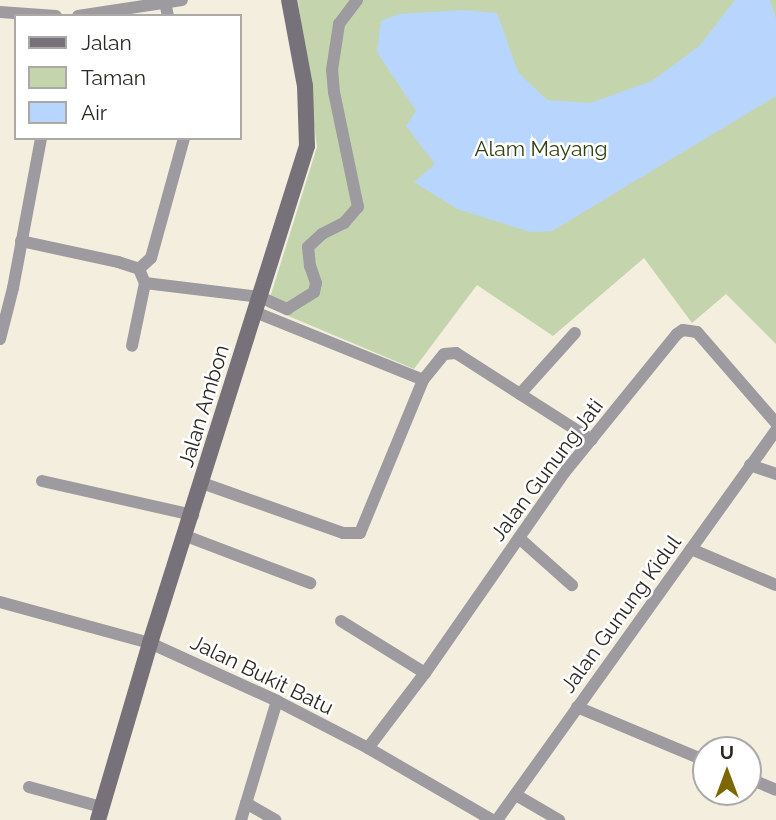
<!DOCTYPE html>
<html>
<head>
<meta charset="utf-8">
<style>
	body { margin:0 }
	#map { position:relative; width:776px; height:820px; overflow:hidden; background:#f4eedf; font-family:Raleway,sans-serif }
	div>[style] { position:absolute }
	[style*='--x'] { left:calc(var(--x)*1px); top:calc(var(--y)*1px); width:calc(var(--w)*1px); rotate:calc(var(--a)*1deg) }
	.green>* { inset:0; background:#c4d5ad }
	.water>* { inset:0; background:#b8d5fd }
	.street>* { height:12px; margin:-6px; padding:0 6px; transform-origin:6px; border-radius:6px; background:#9d9aa0 }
	.secondary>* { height:16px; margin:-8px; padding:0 8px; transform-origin:8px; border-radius:8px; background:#77717a }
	span { translate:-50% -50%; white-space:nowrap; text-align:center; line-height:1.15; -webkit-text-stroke:5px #fff; paint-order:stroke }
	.park-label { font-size:21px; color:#30410f }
	.street-label { font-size:21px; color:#2b2923 }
	.legend { position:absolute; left:14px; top:14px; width:228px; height:126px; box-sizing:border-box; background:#fff; border:2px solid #aaa9a7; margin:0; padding:9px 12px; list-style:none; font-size:21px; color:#2b2923 }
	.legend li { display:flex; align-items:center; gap:14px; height:35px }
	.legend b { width:35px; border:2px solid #aaa9a7 }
	.north { position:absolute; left:692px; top:736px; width:70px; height:70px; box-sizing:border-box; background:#fff; border:2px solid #aaa9a7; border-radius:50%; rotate:0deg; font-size:19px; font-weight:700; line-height:28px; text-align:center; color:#2b2923 }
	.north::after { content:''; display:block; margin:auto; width:24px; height:32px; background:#7c6800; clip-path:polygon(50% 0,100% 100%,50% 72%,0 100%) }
</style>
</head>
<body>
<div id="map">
	<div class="green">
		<div style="clip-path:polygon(298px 0,776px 0,776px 344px,726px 294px,692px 323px,644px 258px,553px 336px,477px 285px,414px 369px,267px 307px,317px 147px)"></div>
	</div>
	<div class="water">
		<div style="clip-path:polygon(735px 0,770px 0,776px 19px,776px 96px,552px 231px,530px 232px,457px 209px,414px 182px,435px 164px,406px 126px,416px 111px,377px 52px,381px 21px,399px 14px,463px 10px,497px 13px,518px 72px,547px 100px,590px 103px,652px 81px,699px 46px)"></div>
	</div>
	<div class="street">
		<div style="--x:165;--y:2;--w:14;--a:78"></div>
		<div style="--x:0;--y:12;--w:56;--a:4.1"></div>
		<div style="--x:78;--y:16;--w:105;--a:-8.7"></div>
		<div style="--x:21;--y:241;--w:99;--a:12.2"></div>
		<div style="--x:118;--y:262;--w:22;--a:18"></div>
		<div style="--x:139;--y:269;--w:15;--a:67"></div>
		<div style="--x:145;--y:283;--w:64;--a:101.7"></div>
		<div style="--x:139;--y:269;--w:16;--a:-43"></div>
		<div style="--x:151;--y:258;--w:124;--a:-74.6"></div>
		<div style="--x:145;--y:283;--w:116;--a:6.9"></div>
		<div style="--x:260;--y:297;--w:30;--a:24"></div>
		<div style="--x:287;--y:309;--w:32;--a:-32"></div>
		<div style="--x:314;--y:292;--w:9;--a:-77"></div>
		<div style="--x:316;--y:283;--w:18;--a:-109"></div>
		<div style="--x:310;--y:266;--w:19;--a:-96"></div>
		<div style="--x:308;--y:247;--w:19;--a:-43"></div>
		<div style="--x:322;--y:234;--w:25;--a:-27"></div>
		<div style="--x:344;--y:223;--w:21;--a:-49"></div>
		<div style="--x:358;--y:207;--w:117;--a:-101.8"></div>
		<div style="--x:334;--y:92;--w:22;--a:-95"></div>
		<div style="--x:332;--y:70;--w:47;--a:-81.3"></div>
		<div style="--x:339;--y:24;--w:30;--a:-53"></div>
		<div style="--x:255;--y:312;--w:181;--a:22"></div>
		<div style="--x:423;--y:380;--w:33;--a:-51"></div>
		<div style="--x:444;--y:354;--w:12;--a:-5"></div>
		<div style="--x:456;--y:353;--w:161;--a:32.6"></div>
		<div style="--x:0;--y:339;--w:53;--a:-75.7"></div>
		<div style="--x:13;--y:288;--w:153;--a:-79.4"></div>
		<div style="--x:520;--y:394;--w:82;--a:-48"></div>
		<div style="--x:750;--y:465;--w:28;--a:19"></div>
		<div style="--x:42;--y:481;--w:155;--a:12.7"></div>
		<div style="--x:202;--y:483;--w:150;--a:19.5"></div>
		<div style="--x:343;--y:533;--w:17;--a:0"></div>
		<div style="--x:360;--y:533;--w:165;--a:-67.6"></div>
		<div style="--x:186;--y:536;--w:133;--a:20.8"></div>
		<div style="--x:519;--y:538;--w:71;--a:41.6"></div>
		<div style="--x:691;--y:549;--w:92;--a:23"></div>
		<div style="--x:0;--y:602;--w:156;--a:15.3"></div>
		<div style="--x:150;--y:643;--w:140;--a:24.5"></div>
		<div style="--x:277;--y:701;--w:102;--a:27.3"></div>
		<div style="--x:368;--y:748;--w:143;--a:30.1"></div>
		<div style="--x:341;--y:621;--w:99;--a:31.8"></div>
		<div style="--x:577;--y:707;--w:140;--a:22.7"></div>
		<div style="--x:368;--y:748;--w:94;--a:-52.8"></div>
		<div style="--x:425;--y:673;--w:244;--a:-55.2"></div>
		<div style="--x:564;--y:473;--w:179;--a:-50.9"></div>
		<div style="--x:677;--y:334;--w:7;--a:-34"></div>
		<div style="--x:683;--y:330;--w:14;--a:8"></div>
		<div style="--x:697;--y:332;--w:121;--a:49"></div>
		<div style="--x:748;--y:778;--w:30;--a:23"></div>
		<div style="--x:29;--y:787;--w:75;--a:15.5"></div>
		<div style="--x:516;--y:795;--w:50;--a:30.2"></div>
		<div style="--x:246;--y:803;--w:34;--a:30"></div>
		<div style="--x:241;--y:820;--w:124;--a:-73.2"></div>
		<div style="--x:497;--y:820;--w:479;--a:-54.4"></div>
	</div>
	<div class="secondary">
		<div style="--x:98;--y:820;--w:184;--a:-73.6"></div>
		<div style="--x:150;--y:643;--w:521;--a:-72.47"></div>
		<div style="--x:307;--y:146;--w:60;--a:-91.9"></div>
		<div style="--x:305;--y:86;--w:87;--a:-100.5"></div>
	</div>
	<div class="park-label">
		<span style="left:541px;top:149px">Alam Mayang</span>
	</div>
	<div class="street-label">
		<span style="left:204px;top:406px;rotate:-73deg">Jalan Ambon</span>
		<span style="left:547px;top:470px;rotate:-53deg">Jalan Gunung Jati</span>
		<span style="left:621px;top:614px;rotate:-54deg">Jalan Gunung Kidul</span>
		<span style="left:262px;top:675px;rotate:26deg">Jalan Bukit Batu</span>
	</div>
	<ul class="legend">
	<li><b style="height:9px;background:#77717a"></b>Jalan</li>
	<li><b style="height:19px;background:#c4d5ad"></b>Taman</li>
	<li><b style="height:19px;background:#b8d5fd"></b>Air</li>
	</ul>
	<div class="north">U</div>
</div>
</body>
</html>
